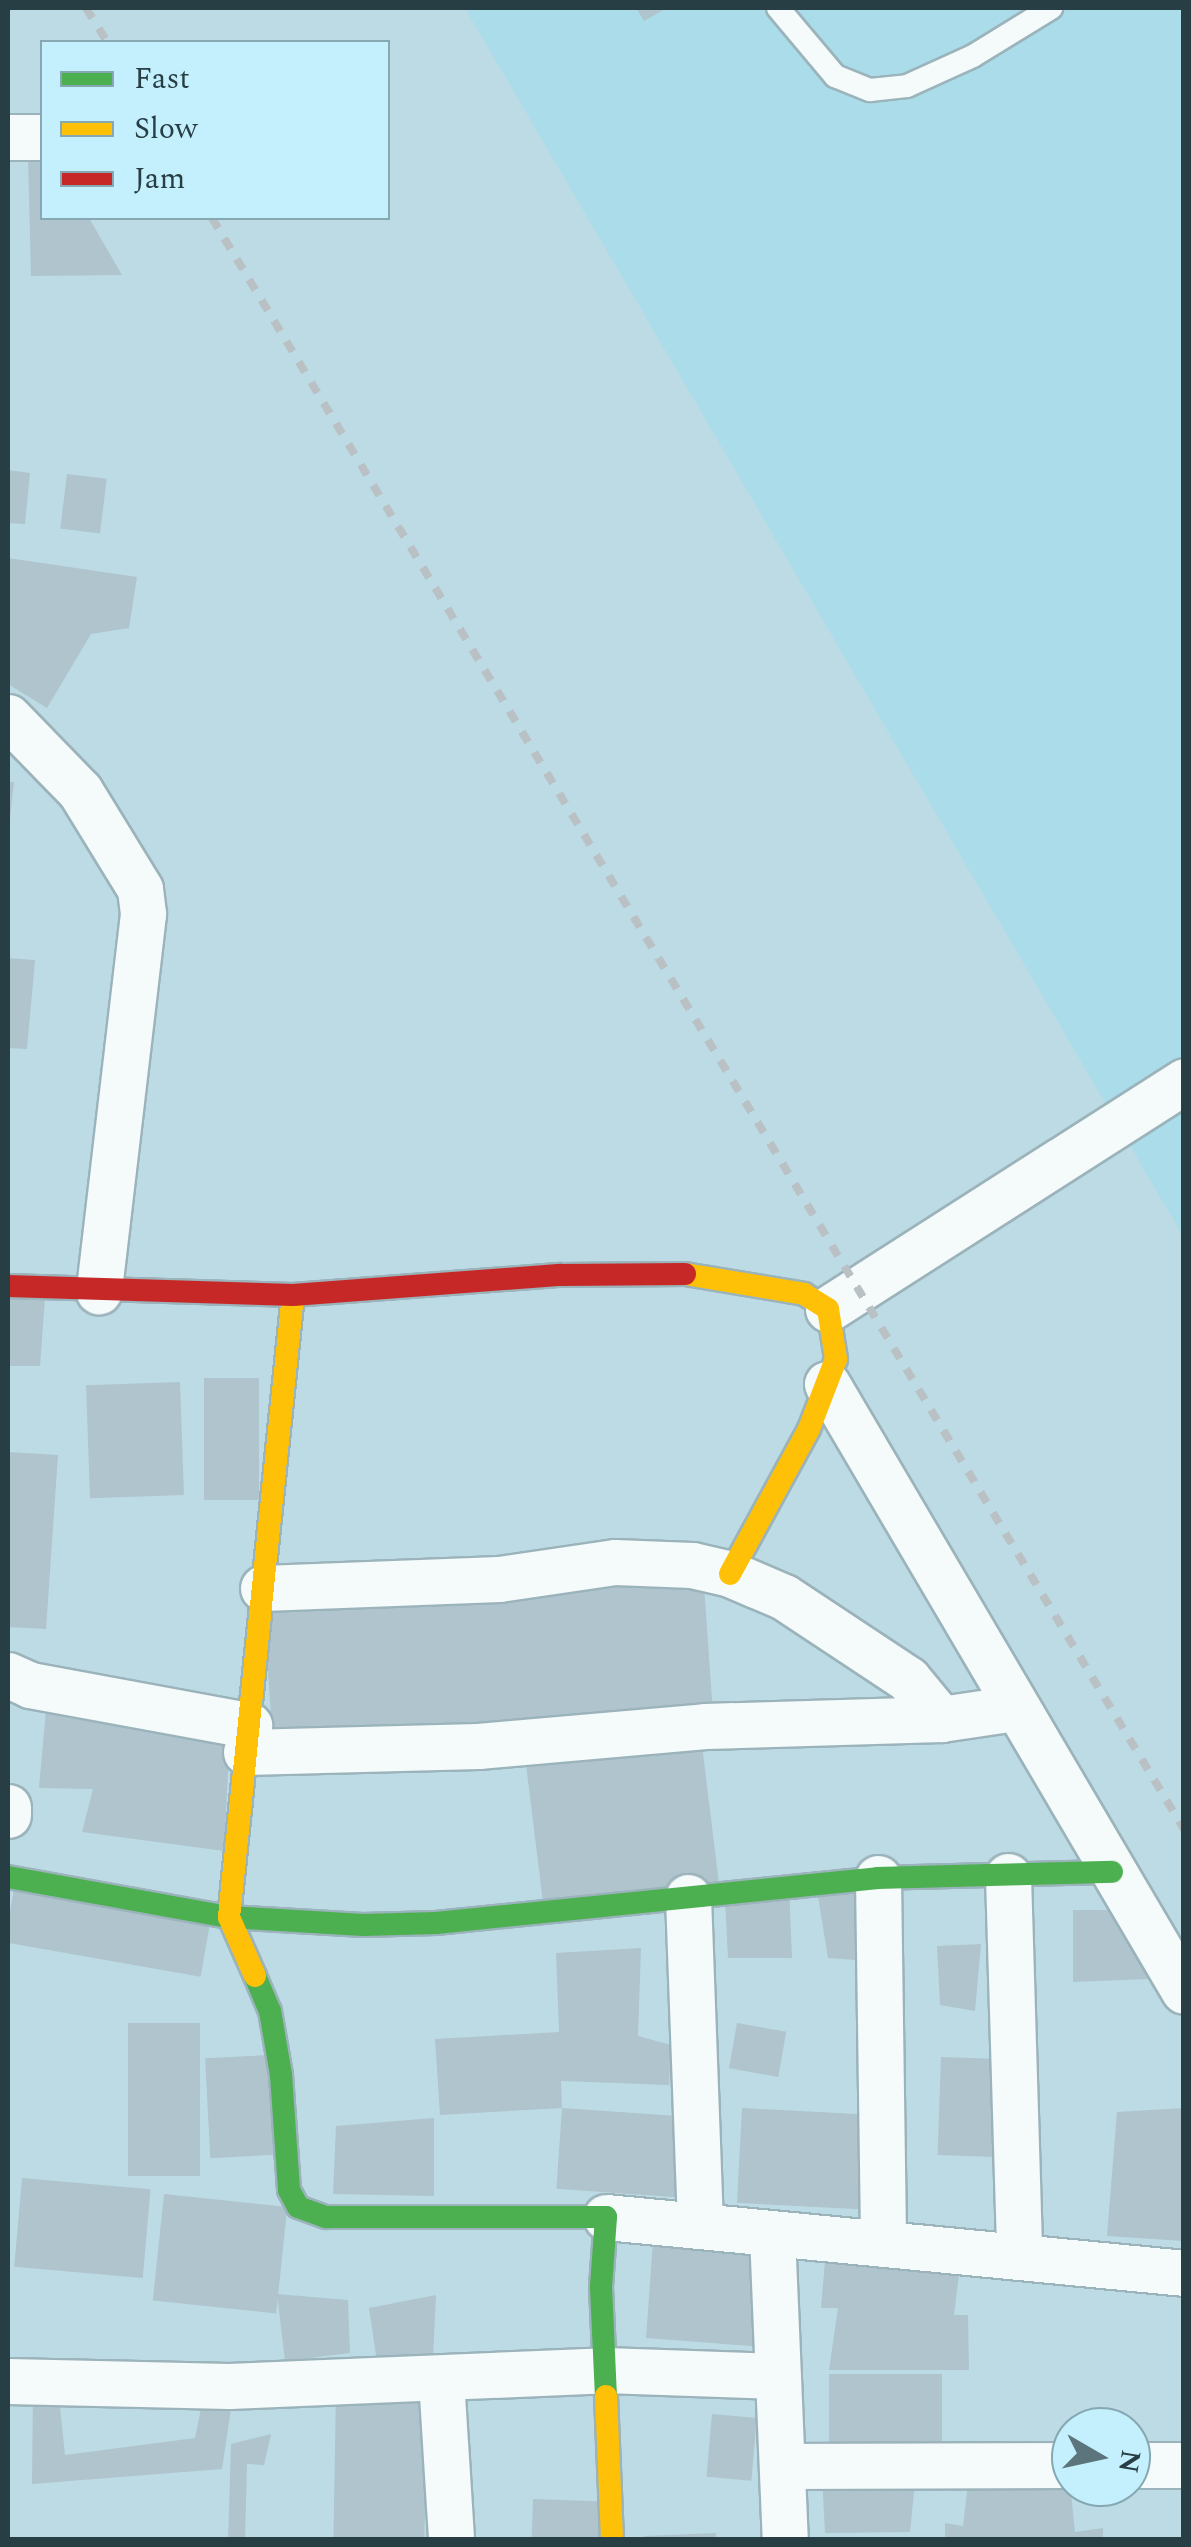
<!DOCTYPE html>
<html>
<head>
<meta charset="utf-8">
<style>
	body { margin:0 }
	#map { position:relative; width:1191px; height:2547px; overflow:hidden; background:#bddbe4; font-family:Spectral,serif }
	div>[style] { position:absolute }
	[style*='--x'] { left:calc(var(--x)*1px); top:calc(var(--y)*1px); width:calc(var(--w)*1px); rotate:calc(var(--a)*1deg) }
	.built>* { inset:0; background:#aadcea }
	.building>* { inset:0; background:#afc4cd; transform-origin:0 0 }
	.roads { filter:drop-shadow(2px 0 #9bb3ba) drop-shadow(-2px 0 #9bb3ba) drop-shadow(0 2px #9bb3ba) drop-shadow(0 -2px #9bb3ba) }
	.lane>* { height:22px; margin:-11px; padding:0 11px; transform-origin:11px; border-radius:11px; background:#f5fafb }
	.street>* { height:45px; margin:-22.5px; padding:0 22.5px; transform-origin:22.5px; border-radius:22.5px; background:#f5fafb }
	.fast>* { height:22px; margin:-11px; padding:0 11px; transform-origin:11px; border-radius:11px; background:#4caf50 }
	.slow>* { height:22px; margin:-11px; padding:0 11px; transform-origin:11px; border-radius:11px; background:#ffc107 }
	.jam>* { height:22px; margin:-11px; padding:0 11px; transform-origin:11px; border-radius:11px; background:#c62828 }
	.rail>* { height:8px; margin-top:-4px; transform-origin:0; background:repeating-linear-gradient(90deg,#b9c1c4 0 12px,transparent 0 24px) }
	span { translate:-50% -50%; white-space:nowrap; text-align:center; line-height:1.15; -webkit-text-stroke:9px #c4effd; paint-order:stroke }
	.frame { position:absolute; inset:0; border:10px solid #273e44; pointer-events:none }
	.legend { position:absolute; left:40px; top:40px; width:350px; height:180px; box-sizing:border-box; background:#c4effd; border:2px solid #85a8b3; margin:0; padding:12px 18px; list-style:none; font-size:30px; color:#273e44 }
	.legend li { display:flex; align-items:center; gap:20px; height:50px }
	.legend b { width:50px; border:2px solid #85a8b3 }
	.north { position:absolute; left:1051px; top:2407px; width:100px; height:100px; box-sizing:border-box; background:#c4effd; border:2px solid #85a8b3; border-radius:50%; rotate:99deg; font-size:28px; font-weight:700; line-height:40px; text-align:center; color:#273e44 }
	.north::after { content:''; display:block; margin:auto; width:35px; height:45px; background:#5c757c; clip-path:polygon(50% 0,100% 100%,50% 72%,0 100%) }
</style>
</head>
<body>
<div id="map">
	<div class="built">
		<div style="clip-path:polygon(465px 8px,1183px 8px,1183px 1237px,1183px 1236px)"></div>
	</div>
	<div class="building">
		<div style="clip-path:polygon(636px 8px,667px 8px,644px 21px)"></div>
		<div style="clip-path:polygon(28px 157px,42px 157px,42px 218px,89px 218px,122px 275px,31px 276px)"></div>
		<div style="clip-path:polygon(8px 470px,30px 473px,25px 524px,8px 523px)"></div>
		<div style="left:67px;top:474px;width:40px;height:55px;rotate:7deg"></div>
		<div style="clip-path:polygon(8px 558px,137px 577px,129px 628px,91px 634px,47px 708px,8px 684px)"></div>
		<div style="clip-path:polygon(8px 782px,14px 782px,10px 818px,8px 818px)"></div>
		<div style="clip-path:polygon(8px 958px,35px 960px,27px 1049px,8px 1048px)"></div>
		<div style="clip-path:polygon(8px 1296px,45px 1298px,40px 1366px,8px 1366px)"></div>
		<div style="left:204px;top:1378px;width:55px;height:122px"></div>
		<div style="left:180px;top:1382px;width:113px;height:94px;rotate:88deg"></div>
		<div style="clip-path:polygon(8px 1452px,58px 1455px,46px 1629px,8px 1627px)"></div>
		<div style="left:703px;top:1571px;width:140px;height:441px;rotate:86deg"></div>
		<div style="clip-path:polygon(47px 1699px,230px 1733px,224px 1851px,82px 1832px,93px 1789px,39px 1788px)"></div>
		<div style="left:701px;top:1737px;width:149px;height:177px;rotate:83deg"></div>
		<div style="clip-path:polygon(868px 1885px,871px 1961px,828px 1958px,817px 1890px)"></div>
		<div style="clip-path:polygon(789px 1887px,792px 1958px,728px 1958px,725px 1900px)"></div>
		<div style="left:14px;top:1889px;width:199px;height:54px;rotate:10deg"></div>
		<div style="clip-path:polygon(1073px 1910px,1120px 1910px,1148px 1979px,1073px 1982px)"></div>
		<div style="clip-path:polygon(981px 1944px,975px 2011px,940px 2005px,937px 1946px)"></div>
		<div style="clip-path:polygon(641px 1948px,638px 2036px,671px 2045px,669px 2085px,561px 2081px,562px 2108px,440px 2115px,435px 2039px,559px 2032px,556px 1953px)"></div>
		<div style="left:128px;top:2023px;width:72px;height:153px"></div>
		<div style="left:737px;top:2023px;width:50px;height:46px;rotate:10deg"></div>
		<div style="left:268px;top:2055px;width:100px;height:63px;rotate:87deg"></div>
		<div style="left:941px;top:2057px;width:59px;height:98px;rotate:2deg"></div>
		<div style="left:562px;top:2108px;width:134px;height:81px;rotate:4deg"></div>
		<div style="left:742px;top:2108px;width:133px;height:95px;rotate:3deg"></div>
		<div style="clip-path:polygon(1184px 2108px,1184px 2241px,1107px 2236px,1117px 2112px)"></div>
		<div style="clip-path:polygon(434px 2118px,434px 2196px,333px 2194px,336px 2126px)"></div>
		<div style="left:22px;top:2178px;width:129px;height:89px;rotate:5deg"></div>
		<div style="left:164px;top:2194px;width:124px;height:107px;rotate:6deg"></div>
		<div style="clip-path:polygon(654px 2228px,757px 2244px,765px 2347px,646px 2338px)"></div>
		<div style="clip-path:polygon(826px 2250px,961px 2259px,954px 2315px,968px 2315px,969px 2370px,829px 2370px,838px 2308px,821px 2308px)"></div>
		<div style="clip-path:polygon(277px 2294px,348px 2300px,350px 2353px,285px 2361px)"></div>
		<div style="clip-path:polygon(436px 2295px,433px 2358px,377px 2362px,369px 2308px)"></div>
		<div style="left:942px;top:2374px;width:72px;height:113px;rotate:90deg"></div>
		<div style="clip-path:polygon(58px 2388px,65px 2455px,195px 2438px,202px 2403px,231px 2409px,222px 2469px,32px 2484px,33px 2389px)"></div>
		<div style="left:336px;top:2392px;width:91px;height:148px;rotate:1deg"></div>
		<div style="left:712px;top:2414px;width:45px;height:63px;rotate:5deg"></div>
		<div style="clip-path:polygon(271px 2434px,264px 2465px,247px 2464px,245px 2540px,228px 2540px,231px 2444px)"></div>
		<div style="clip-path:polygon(822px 2475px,915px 2482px,910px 2532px,825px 2533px)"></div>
		<div style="clip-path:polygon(969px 2475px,1070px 2483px,1075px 2532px,1103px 2528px,1103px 2540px,945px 2540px,945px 2523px,963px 2526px)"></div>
		<div style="left:533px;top:2499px;width:72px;height:41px;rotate:2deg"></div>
		<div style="clip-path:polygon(716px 2533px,716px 2540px,645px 2540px,644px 2536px)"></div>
	</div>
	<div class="roads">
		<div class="lane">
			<div style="--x:778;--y:8;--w:89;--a:50"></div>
			<div style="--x:835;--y:76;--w:38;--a:22"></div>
			<div style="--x:870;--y:90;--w:37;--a:-6"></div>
			<div style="--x:907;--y:86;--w:72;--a:-24.4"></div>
			<div style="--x:973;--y:56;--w:92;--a:-31.6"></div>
		</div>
		<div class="street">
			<div style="--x:8;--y:137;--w:34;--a:0"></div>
			<div style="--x:8;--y:717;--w:103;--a:45.8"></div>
			<div style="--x:80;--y:791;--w:115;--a:58.5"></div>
			<div style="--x:140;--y:889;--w:25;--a:83"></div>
			<div style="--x:143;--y:914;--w:380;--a:96.7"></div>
			<div style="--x:828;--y:1309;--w:423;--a:-32.6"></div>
			<div style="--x:827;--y:1384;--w:704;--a:59.54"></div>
			<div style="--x:263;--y:1588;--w:236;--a:-2.2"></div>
			<div style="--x:499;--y:1579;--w:117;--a:-8.3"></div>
			<div style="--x:615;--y:1562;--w:77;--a:2.2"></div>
			<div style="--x:692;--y:1565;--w:39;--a:13"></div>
			<div style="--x:730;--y:1574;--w:59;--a:23.1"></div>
			<div style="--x:784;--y:1597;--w:149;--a:33.5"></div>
			<div style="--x:908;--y:1679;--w:52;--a:50.5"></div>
			<div style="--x:8;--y:1675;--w:24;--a:24"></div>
			<div style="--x:30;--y:1685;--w:223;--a:10.4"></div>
			<div style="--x:246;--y:1752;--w:232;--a:-1.5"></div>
			<div style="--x:478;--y:1746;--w:228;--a:-5"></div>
			<div style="--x:705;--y:1726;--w:236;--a:-1.7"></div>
			<div style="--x:941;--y:1719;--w:75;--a:-8.5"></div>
			<div style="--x:8;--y:1807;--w:8;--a:90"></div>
			<div style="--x:1008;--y:1876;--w:380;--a:88.3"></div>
			<div style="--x:878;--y:1878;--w:366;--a:89.2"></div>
			<div style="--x:688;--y:1897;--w:329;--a:87.9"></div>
			<div style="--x:606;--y:2217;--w:581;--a:5.53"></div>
			<div style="--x:772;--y:2234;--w:306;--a:87.6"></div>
			<div style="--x:441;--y:2379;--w:161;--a:86.4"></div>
			<div style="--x:8;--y:2381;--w:221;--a:1.3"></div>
			<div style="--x:229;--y:2386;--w:376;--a:-2.4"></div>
			<div style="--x:605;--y:2370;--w:173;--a:2"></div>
			<div style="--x:1131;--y:2465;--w:53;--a:0"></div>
			<div style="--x:782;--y:2466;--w:289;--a:-0.2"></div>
		</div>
		<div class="fast">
			<div style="--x:8;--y:1877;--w:225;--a:10.3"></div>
			<div style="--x:229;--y:1917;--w:134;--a:3.4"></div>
			<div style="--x:363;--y:1925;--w:73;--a:-1.6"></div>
			<div style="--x:436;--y:1923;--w:444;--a:-5.8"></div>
			<div style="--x:878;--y:1878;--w:234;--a:-1.5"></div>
			<div style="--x:255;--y:1976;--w:38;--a:67"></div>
			<div style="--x:270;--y:2011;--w:65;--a:80.2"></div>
			<div style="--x:281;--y:2075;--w:115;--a:86"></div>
			<div style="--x:289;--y:2190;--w:19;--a:62"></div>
			<div style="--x:298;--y:2207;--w:30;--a:20"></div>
			<div style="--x:326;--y:2217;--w:280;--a:0"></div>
			<div style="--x:606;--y:2217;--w:70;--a:94.1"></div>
			<div style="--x:601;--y:2287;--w:109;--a:87.4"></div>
		</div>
		<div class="slow">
			<div style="--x:685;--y:1274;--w:121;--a:9.5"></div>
			<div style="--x:804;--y:1294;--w:28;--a:32"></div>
			<div style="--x:828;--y:1309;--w:51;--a:80.9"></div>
			<div style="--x:836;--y:1359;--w:75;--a:111.1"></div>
			<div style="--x:809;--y:1429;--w:165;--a:118.6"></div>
			<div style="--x:255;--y:1976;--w:64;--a:-113.8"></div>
			<div style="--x:229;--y:1917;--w:625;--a:-84.13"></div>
			<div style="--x:606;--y:2396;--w:144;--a:87.6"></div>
		</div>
		<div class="jam">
			<div style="--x:8;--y:1286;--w:285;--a:1.8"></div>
			<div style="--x:293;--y:1295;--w:269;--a:-4.3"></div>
			<div style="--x:561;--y:1275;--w:124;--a:-0.5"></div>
		</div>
	</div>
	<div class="rail">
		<div style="--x:86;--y:8;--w:40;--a:58"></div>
		<div style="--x:212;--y:218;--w:1882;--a:58.9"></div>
	</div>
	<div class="frame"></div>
	<ul class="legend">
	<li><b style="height:12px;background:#4caf50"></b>Fast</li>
	<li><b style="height:12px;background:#ffc107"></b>Slow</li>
	<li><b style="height:12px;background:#c62828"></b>Jam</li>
	</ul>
	<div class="north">N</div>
</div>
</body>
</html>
